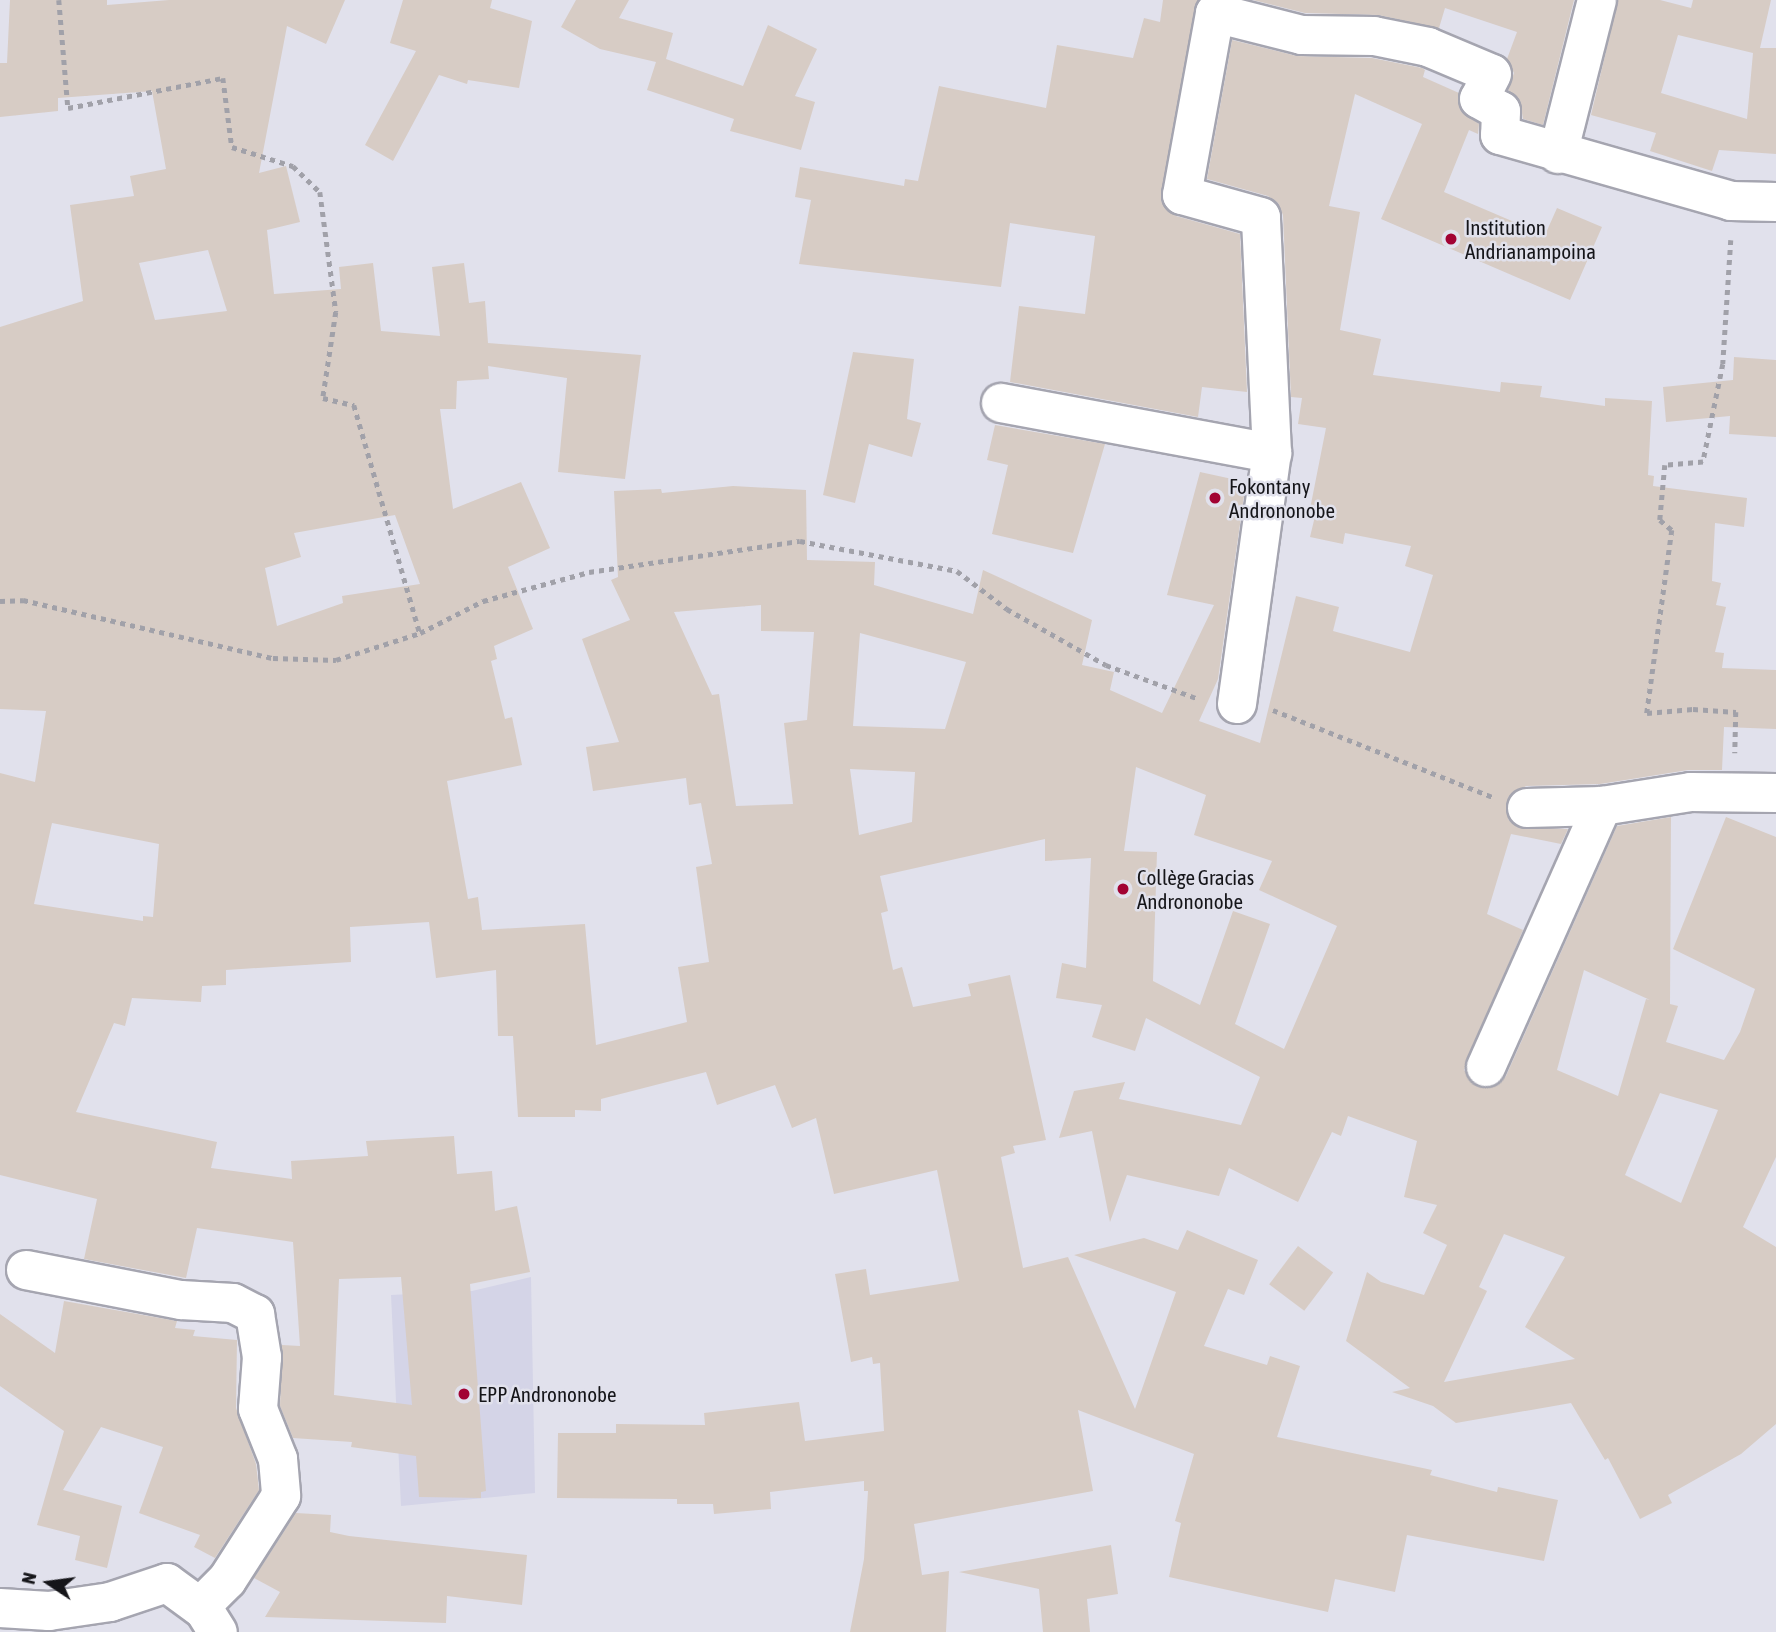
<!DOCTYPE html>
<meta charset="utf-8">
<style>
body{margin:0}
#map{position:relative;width:1776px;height:1632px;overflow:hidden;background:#e1e1ec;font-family:"Asap Condensed",sans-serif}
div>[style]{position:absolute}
.built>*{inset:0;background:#d4d4e7}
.building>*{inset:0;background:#d7ccc5;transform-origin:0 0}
.path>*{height:4.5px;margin-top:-2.25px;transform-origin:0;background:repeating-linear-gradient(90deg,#a1a1a9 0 5px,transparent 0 10px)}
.roads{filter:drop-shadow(2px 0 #a5a5b0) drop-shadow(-2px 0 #a5a5b0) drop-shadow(0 2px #a5a5b0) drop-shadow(0 -2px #a5a5b0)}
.street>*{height:38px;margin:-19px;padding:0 19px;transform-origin:19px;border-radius:19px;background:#fff}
.dots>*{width:19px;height:19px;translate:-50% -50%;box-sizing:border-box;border:4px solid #e1e1ec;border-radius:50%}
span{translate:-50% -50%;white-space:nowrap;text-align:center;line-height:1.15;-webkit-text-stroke:5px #e1e1ec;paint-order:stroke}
.poi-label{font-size:21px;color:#151519}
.left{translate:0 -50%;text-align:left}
.north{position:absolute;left:14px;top:1548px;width:70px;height:70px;-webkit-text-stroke:5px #e1e1ec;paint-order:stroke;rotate:283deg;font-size:19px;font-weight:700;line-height:28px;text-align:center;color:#151519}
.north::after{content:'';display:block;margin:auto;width:24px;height:32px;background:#151519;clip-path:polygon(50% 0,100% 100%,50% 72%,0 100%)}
</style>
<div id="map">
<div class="built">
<i style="clip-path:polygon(531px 1277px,535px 1493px,401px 1506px,391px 1295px,472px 1291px)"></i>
</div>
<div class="building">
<i style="clip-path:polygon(evenodd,10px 0,107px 0,107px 5px,169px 0,345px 0,326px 44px,287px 26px,259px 173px,286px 166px,300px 222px,267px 230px,274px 294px,341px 289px,339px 267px,373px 263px,381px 331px,440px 336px,432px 267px,464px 263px,469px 303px,485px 301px,488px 343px,641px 355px,625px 479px,558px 472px,567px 378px,488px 366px,489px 379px,457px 381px,456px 409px,440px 409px,453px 509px,521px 482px,550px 548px,508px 567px,533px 629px,494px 646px,497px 659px,491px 661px,505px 719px,512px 717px,522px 765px,447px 781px,468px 899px,478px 897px,482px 930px,585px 924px,596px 1045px,687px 1022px,678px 967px,709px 962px,696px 867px,712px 864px,701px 803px,689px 805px,686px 778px,593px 791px,586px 747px,619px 742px,582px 639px,630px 620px,611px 580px,618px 577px,614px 491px,661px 489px,662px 493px,733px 486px,806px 490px,807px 560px,875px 562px,874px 585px,973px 614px,983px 570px,1092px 620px,1082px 665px,1114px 672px,1110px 690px,1162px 713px,1214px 605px,1167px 595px,1200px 472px,1246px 482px,1218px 679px,1199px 721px,1260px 743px,1296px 596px,1339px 607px,1333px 631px,1410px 652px,1433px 575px,1405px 566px,1411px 546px,1345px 533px,1343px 544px,1310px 537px,1316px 512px,1310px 509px,1326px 428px,1298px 424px,1302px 398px,1291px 397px,1283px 215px,1278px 203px,1268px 196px,1207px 179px,1232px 40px,1297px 56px,1372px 58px,1422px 68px,1425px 70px,1423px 77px,1459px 93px,1460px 110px,1479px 124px,1478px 134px,1469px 130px,1444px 192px,1545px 235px,1557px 208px,1602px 227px,1570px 300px,1381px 219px,1422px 124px,1355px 94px,1329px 206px,1360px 212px,1340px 330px,1381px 339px,1373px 375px,1500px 392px,1501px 382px,1542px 386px,1540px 397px,1605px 406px,1605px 398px,1652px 401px,1648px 475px,1654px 476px,1653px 486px,1747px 498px,1744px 527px,1715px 523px,1712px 581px,1721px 583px,1716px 605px,1726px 607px,1715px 652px,1724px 653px,1722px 668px,1776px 670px,1776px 729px,1724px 727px,1722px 770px,1688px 770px,1600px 784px,1526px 786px,1508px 797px,1508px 819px,1517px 827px,1568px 829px,1561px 844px,1511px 834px,1487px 914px,1523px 930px,1464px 1070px,1478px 1087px,1498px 1085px,1506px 1076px,1617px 826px,1671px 817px,1670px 1004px,1678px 1006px,1666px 1042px,1724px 1060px,1740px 1032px,1755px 989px,1673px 949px,1726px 817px,1776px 837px,1776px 1157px,1743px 1227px,1776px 1247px,1776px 1424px,1741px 1454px,1668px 1495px,1672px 1503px,1640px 1519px,1608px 1458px,1605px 1460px,1571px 1403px,1456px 1423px,1433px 1406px,1392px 1392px,1410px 1388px,1346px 1341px,1367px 1272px,1381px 1282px,1424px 1295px,1447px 1245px,1423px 1233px,1437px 1205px,1404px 1197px,1417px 1141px,1348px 1116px,1341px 1136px,1332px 1132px,1298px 1202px,1229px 1168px,1219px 1196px,1127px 1175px,1110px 1222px,1092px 1131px,1059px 1138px,1074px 1091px,1125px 1082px,1119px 1099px,1241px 1125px,1260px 1077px,1146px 1018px,1135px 1051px,1092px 1037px,1102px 1005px,1056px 998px,1062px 963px,1086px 968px,1091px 858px,1045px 861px,1045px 839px,880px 876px,888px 911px,881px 913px,893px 970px,902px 967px,913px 1007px,971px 996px,968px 984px,1010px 975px,1046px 1140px,1013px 1146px,1015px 1153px,1001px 1157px,1023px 1268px,1068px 1257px,1135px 1409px,1176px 1292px,1074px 1255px,1144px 1238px,1178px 1250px,1187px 1230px,1258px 1260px,1244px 1295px,1228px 1289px,1204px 1346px,1267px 1365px,1270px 1356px,1300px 1366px,1277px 1437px,1432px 1470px,1430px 1475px,1497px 1492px,1498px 1487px,1558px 1500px,1544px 1561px,1407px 1535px,1395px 1592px,1335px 1579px,1328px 1612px,1169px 1577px,1181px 1523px,1175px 1521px,1194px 1454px,1078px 1410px,1093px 1491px,914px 1524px,922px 1575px,949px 1571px,946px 1632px,850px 1632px,864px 1559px,868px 1491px,864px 1491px,864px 1481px,770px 1492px,771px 1509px,714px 1514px,713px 1504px,677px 1504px,677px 1499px,557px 1498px,558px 1433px,616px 1433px,616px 1424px,705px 1425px,704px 1413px,799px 1402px,805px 1441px,884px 1431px,880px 1363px,873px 1364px,872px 1357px,851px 1362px,835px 1274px,866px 1269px,870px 1295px,959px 1281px,937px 1170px,834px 1194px,816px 1118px,792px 1128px,775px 1085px,717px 1105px,706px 1072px,601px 1099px,601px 1111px,575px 1110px,575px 1117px,518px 1117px,513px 1036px,498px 1036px,496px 970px,436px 978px,429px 922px,350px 927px,351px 962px,226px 970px,226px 985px,202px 986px,201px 1002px,132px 998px,125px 1026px,114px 1023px,76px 1112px,217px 1142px,211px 1168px,292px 1179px,291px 1161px,368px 1156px,366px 1141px,454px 1136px,457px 1174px,492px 1171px,495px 1211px,517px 1206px,530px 1272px,470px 1284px,486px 1491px,481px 1492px,481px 1498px,419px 1497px,416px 1456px,351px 1447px,352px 1442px,293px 1438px,280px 1406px,282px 1345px,300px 1346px,293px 1242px,197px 1228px,186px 1278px,84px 1259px,97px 1199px,0 1175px,0 773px,35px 782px,46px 711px,0 709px,0 327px,83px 301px,70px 205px,134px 196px,130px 176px,166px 169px,152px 91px,58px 98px,58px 111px,0 117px,0 63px,7px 63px,10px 0,208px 250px,227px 311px,155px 320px,139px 263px,208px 250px,10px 0,395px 515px,420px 584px,342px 596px,343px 603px,277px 626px,265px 568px,301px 557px,294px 533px,395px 515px,10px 0,761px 605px,761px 631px,814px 632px,807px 720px,784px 723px,793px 804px,736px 806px,719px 694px,712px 695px,674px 612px,761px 605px,10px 0,860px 633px,966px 662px,945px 729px,853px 726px,860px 633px,10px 0,1136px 767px,1206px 795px,1194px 835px,1272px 861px,1259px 890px,1337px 926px,1284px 1049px,1235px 1024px,1270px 924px,1233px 911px,1200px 1005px,1153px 981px,1157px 852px,1124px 851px,1136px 767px,10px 0,850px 769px,915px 772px,912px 822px,859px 835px,850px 769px,10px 0,52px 823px,159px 844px,153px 917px,143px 916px,143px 921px,34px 904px,52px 823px,10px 0,1584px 970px,1650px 1000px,1646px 999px,1618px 1096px,1557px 1070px,1584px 970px,10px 0,1660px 1093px,1718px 1110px,1681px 1203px,1625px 1175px,1660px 1093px,10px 0,1504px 1234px,1565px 1257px,1525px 1327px,1575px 1359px,1444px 1382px,1487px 1291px,1479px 1287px,1504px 1234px,10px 0,401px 1277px,412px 1405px,334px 1395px,339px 1279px,401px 1277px)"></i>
<i style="clip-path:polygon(403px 0,492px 0,490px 8px,532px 21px,519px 88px,468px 80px,467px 84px,439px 75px,393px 161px,365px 145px,416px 51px,390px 43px)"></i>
<i style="clip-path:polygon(576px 0,629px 0,619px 18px,673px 33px,666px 59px,743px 86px,768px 25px,817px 49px,795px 96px,815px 102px,801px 150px,730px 131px,734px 119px,647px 90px,656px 62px,600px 49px,561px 27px)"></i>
<i style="clip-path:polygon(1163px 0,1198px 0,1161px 201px,1176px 216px,1240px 234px,1247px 392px,1202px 387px,1198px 417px,1010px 382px,1019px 306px,1085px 314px,1095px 236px,1010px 223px,1001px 287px,799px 264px,811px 200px,795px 197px,800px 167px,904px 186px,905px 179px,918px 181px,939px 86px,1046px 108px,1057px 45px,1133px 58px,1144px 18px,1160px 22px)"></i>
<i style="clip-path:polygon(1253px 0,1574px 0,1543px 125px,1523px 119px,1520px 101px,1508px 90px,1514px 73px,1507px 59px,1517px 32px,1445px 8px,1439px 28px,1378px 15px,1305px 13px)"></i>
<i style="clip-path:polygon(evenodd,1618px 0,1660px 0,1691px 8px,1693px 0,1771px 0,1760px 48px,1776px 48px,1776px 154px,1719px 150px,1712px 171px,1650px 151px,1656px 133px,1591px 115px,1618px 0,1678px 35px,1753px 53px,1747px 119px,1661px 93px,1678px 35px)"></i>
<i style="clip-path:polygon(853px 352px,914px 359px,907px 419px,921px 423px,912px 457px,869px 444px,855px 503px,823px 495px)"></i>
<i style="clip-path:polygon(1734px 357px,1776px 360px,1776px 437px,1729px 434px,1730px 416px,1666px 422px,1663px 387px,1733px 380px)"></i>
<i style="clip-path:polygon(995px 425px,1105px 444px,1073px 553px,992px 534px,1008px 465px,987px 460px)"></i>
<i style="left:1298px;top:1246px;width:44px;height:48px;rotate:37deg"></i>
<i style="clip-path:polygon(64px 1301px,177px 1321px,175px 1328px,195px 1330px,193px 1336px,237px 1340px,236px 1408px,256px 1464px,259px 1490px,215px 1558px,194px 1547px,200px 1535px,139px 1513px,163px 1447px,101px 1427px,63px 1490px,122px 1506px,107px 1568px,75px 1560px,80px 1536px,37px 1525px,64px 1431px,0 1386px,0 1314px,55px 1353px)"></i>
<i style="clip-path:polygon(296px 1513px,331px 1515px,330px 1532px,349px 1536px,527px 1555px,522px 1605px,447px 1596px,446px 1623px,265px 1617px,280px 1592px,254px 1578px)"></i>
<i style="clip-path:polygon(1111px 1545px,1118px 1594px,1087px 1599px,1090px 1632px,1043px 1632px,1039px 1589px,959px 1572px)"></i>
</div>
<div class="path">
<i style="left:59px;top:0;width:108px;rotate:85.2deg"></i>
<i style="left:68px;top:108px;width:158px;rotate:-11deg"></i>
<i style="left:223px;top:78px;width:70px;rotate:82.6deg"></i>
<i style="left:232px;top:147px;width:64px;rotate:17.3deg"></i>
<i style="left:293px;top:166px;width:37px;rotate:44deg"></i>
<i style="left:320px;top:192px;width:121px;rotate:82.4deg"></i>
<i style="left:336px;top:312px;width:87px;rotate:98.6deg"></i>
<i style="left:323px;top:398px;width:32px;rotate:13deg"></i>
<i style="left:354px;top:405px;width:237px;rotate:73.9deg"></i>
<i style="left:1731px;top:240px;width:124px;rotate:93.7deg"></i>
<i style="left:1723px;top:364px;width:100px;rotate:101.5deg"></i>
<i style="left:1703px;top:462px;width:38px;rotate:175deg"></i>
<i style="left:1665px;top:465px;width:55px;rotate:95.2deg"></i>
<i style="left:1660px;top:520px;width:16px;rotate:40deg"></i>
<i style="left:1672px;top:530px;width:185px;rotate:97.8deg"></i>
<i style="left:1647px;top:713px;width:46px;rotate:-5deg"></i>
<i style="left:1693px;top:709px;width:43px;rotate:4deg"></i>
<i style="left:1736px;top:712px;width:41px;rotate:91.4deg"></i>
<i style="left:0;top:601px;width:23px;rotate:-2deg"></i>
<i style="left:23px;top:600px;width:257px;rotate:13.1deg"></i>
<i style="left:273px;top:658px;width:63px;rotate:1.8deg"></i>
<i style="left:336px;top:660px;width:88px;rotate:-17.8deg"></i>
<i style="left:420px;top:633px;width:71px;rotate:-26.9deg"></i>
<i style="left:483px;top:601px;width:110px;rotate:-15.3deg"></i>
<i style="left:589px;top:572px;width:213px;rotate:-8.4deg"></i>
<i style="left:800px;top:541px;width:160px;rotate:10.8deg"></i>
<i style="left:957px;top:571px;width:63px;rotate:37.2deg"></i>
<i style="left:1007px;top:609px;width:114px;rotate:29.5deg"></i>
<i style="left:1106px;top:665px;width:99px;rotate:20.1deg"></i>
<i style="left:1273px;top:710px;width:237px;rotate:21.6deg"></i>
</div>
<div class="roads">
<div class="street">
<i style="left:1558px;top:154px;width:159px;rotate:-75.8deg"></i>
<i style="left:1001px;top:403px;width:276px;rotate:10.5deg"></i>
<i style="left:1272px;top:453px;width:236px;rotate:-92.7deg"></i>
<i style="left:1261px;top:217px;width:82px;rotate:-164.4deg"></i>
<i style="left:1182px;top:195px;width:185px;rotate:-79.7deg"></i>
<i style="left:1215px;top:13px;width:90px;rotate:14.2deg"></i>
<i style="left:1302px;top:35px;width:72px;rotate:0.8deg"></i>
<i style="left:1374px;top:36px;width:55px;rotate:11.5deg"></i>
<i style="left:1428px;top:47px;width:69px;rotate:22.9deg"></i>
<i style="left:1492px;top:74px;width:28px;rotate:117deg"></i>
<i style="left:1479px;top:99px;width:25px;rotate:29deg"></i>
<i style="left:1501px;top:111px;width:24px;rotate:92deg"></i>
<i style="left:1500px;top:135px;width:240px;rotate:15.9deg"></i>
<i style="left:1731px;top:201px;width:45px;rotate:1.3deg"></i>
<i style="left:1237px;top:704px;width:253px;rotate:-82.1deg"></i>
<i style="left:1527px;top:808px;width:75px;rotate:-1.5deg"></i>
<i style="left:1602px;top:806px;width:90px;rotate:-8.9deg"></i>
<i style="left:1691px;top:792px;width:85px;rotate:0.7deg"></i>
<i style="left:1486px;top:1067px;width:286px;rotate:-66deg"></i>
<i style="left:26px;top:1270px;width:158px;rotate:11deg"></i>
<i style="left:181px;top:1300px;width:52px;rotate:3.3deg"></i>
<i style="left:233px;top:1303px;width:25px;rotate:27deg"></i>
<i style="left:255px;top:1314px;width:44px;rotate:80.8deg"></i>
<i style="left:262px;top:1357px;width:52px;rotate:94.4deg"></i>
<i style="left:258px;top:1409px;width:54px;rotate:68.2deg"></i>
<i style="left:278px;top:1459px;width:37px;rotate:85deg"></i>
<i style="left:281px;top:1496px;width:100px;rotate:122.7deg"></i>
<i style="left:227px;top:1580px;width:38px;rotate:135deg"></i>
<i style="left:0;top:1608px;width:49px;rotate:3.5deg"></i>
<i style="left:49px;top:1611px;width:62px;rotate:-8.4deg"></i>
<i style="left:110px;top:1602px;width:60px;rotate:-18.4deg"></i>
<i style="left:167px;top:1583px;width:46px;rotate:36.1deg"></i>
<i style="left:204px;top:1610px;width:26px;rotate:58deg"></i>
</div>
</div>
<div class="dots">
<i style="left:1451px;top:239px;background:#a20233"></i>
<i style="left:1215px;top:498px;background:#a20233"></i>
<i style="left:1123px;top:889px;background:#a20233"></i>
<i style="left:464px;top:1394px;background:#a20233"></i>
</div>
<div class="poi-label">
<span class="left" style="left:1465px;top:239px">Institution<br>Andrianampoina</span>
<span class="left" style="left:1229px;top:498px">Fokontany<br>Andrononobe</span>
<span class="left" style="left:1137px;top:889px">Collège Gracias<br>Andrononobe</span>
<span class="left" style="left:478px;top:1394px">EPP Andrononobe</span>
</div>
<div class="north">N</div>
</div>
